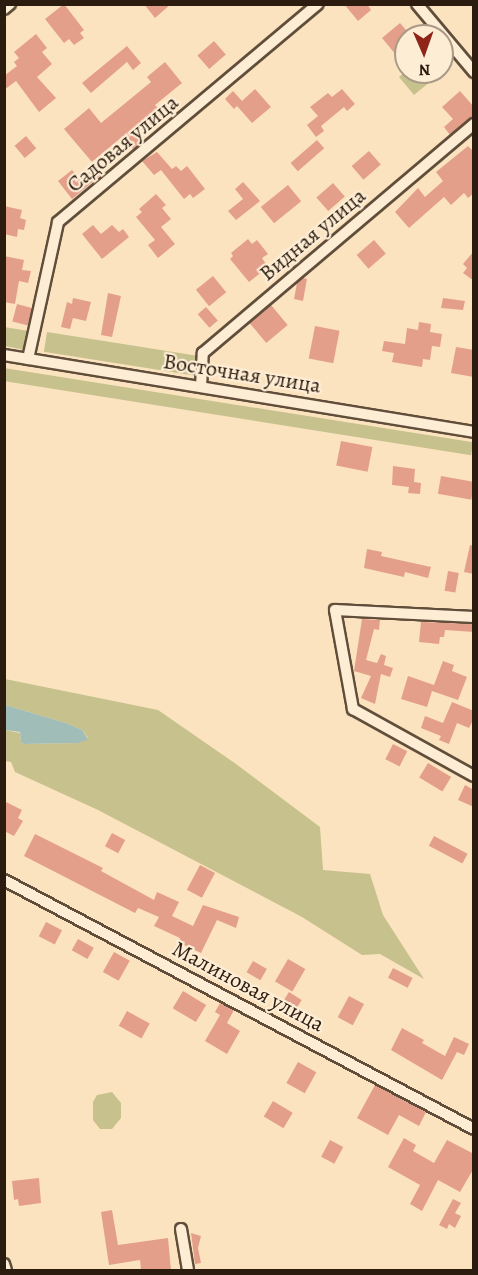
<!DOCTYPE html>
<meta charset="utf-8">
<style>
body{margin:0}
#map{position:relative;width:478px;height:1275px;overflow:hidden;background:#fce3bf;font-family:Alegreya,serif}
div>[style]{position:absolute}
.green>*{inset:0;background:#c6c18d;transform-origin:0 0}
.water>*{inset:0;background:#a0bdb7}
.building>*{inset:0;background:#e49f8a;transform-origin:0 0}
.roads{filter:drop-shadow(2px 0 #604e3b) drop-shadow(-2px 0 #604e3b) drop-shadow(0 2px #604e3b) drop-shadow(0 -2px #604e3b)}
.street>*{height:10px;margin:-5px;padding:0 5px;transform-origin:5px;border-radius:5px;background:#fdedd5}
span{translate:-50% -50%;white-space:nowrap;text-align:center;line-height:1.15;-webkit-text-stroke:4.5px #fdedd5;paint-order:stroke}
.street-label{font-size:22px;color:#2c1c0f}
.frame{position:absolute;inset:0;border:6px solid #2c1c0f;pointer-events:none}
.north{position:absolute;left:394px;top:24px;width:60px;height:60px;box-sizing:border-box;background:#fdedd5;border:2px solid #a99986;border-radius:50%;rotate:178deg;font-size:16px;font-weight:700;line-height:24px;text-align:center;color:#2c1c0f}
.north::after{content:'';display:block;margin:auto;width:21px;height:27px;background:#8f2418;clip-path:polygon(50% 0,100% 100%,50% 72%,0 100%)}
</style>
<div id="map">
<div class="green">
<i style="clip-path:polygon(406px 71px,406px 72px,442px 72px,414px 95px,399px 77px)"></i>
<i style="clip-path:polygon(4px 327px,29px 331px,25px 350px,5px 346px)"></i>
<i style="left:47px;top:332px;width:152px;height:20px;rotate:9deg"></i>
<i style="left:4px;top:368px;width:475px;height:13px;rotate:9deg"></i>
<i style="clip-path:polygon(5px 679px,158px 710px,236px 764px,320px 827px,323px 870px,370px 874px,383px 915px,424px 979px,380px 954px,362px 955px,302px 917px,98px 810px,15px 772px,11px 762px,5px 761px,5px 730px,20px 733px,21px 742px,24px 744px,79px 743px,88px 738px,82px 730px,66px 723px,5px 705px)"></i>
<i style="clip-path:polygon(112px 1092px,121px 1103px,121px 1118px,112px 1129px,100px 1129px,93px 1120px,93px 1102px,97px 1095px)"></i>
</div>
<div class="water">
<i style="clip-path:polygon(5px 705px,66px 723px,82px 730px,88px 739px,79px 743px,24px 744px,21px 742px,20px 732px,5px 730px)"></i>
</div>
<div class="building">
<i style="clip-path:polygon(64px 4px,84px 30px,80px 33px,84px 38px,74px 45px,69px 39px,64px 43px,45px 19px)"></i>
<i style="clip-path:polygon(144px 4px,171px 4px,155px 18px)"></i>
<i style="clip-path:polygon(344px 4px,367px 4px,371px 10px,358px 21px)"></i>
<i style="clip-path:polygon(400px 23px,406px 30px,406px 57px,401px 61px,382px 38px)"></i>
<i style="clip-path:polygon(36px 34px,47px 48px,42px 52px,52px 64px,37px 77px,56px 98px,39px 112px,16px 81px,4px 90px,4px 76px,17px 66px,14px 62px,19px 58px,14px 52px)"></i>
<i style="left:214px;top:41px;width:18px;height:22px;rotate:49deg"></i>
<i style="clip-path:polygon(127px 46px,141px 63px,133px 70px,127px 62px,91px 93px,82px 83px)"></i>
<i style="clip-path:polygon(165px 62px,182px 83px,155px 105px,165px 116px,151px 127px,146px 120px,132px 131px,141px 142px,133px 149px,123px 136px,92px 162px,64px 129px,89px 108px,101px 123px,151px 82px,147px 77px)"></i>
<i style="clip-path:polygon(255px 89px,271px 107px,252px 123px,237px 106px,234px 109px,225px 99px,233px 91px,242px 101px)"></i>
<i style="clip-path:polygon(342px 89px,355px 104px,347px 111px,344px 107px,321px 126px,324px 131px,316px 137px,307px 125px,318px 116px,310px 107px,328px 93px,332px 97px)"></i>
<i style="clip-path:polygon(460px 91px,474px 107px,474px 117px,450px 135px,444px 127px,453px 119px,442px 107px)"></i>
<i style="left:26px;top:136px;width:16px;height:15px;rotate:50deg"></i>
<i style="left:317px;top:140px;width:11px;height:35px;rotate:49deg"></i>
<i style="clip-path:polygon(468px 146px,474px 152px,474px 193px,468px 198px,464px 193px,451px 205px,444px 197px,409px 228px,395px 212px,418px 188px,425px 197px,443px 181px,436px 172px)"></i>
<i style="left:369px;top:151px;width:18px;height:23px;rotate:49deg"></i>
<i style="clip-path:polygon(157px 152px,172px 169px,176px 166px,181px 171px,187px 166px,205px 189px,193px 198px,190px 194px,184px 199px,161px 170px,154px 175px,142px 161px)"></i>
<i style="clip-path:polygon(92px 165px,101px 175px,72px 199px,58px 181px,72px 170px,78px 177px)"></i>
<i style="clip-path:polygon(243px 182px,260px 201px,236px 220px,228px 211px,243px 199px,235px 189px)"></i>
<i style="left:333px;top:183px;width:18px;height:22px;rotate:49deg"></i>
<i style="left:288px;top:185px;width:21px;height:35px;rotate:51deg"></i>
<i style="clip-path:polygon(156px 194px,166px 205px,162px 208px,171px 219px,161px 227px,175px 244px,158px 258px,148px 245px,155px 240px,136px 217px,142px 212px,139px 209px)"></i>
<i style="clip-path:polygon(4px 206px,22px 210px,20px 218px,26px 220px,24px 230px,18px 229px,17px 237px,4px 234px)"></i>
<i style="clip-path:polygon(93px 225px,101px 234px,112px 225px,119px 232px,123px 229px,129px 237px,102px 259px,82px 234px)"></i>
<i style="clip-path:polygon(248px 239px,252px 244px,257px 240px,268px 254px,262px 258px,268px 267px,249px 282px,230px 259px,233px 256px,231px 253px)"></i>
<i style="left:374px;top:240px;width:18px;height:23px;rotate:49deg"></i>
<i style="clip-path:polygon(474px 251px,474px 281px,463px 273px,467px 268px,463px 264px)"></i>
<i style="clip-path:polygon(4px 256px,24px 260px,22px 270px,31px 271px,28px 283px,19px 281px,15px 304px,4px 302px)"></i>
<i style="left:213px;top:276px;width:21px;height:22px;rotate:51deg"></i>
<i style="clip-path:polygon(303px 278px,307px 279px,303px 301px,294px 299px,297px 283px)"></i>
<i style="clip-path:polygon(108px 293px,121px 296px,112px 337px,101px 335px)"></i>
<i style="clip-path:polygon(73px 298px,91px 302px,86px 321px,73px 318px,70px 329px,61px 327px,67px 302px,72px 304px)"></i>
<i style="clip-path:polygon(443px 298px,465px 301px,463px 310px,441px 308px)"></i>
<i style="left:17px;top:304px;width:16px;height:18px;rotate:15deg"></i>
<i style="left:271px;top:305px;width:26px;height:28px;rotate:50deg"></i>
<i style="left:206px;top:307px;width:18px;height:11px;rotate:49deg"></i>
<i style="clip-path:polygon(419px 322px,431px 324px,430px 332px,442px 334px,440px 347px,432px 346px,430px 360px,423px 359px,422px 367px,392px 362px,394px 353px,382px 351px,384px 341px,405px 344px,407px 328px,418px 330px)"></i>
<i style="left:315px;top:326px;width:25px;height:33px;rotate:11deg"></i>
<i style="clip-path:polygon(456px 347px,474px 350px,474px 377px,451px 373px)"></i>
<i style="left:341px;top:441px;width:32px;height:25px;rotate:11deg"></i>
<i style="clip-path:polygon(393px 466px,415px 469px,414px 482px,421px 483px,420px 494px,408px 493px,409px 487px,392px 485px)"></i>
<i style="left:441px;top:476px;width:34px;height:18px;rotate:10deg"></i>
<i style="clip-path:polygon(470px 545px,474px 546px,474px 574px,464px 572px)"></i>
<i style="clip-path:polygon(367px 549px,382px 552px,381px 556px,431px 567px,428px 578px,405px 572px,404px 577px,364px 568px)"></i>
<i style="left:448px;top:571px;width:11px;height:20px;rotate:10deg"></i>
<i style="clip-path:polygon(362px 619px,380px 620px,379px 630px,374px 629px,366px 660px,377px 663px,381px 654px,386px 656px,384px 665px,393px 668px,390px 677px,381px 674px,375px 704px,361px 698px,371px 676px,354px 671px)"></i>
<i style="clip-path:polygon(421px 622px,474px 624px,474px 632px,445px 630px,444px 637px,440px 637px,439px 644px,419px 642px)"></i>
<i style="clip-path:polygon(443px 661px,454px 665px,452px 671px,467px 677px,458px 700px,432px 691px,427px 707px,401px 699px,408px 676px,434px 685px)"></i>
<i style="clip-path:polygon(452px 702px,474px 711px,474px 718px,469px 728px,457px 723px,449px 744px,439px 740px,441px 736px,421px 728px,425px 716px,443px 723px)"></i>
<i style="left:393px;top:744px;width:16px;height:17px;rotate:27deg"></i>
<i style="left:428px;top:763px;width:27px;height:17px;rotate:31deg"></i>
<i style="clip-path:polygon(465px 785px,474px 790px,474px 807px,458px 800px)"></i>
<i style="clip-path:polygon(4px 801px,22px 810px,18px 818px,23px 821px,14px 836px,4px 831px)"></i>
<i style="left:112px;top:833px;width:15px;height:15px;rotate:28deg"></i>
<i style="clip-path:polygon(35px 834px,103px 868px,101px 871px,154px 900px,157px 892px,179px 902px,172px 916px,193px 926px,203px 905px,239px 917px,236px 928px,217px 920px,201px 953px,178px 942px,180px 938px,154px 926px,159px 917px,138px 908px,135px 913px,24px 856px)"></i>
<i style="left:434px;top:836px;width:38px;height:11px;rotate:28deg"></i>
<i style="left:200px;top:865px;width:17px;height:28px;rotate:28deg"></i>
<i style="left:46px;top:922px;width:18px;height:16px;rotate:27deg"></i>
<i style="left:78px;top:939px;width:18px;height:13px;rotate:29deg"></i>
<i style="left:114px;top:952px;width:18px;height:23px;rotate:29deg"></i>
<i style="left:288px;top:959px;width:20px;height:26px;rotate:30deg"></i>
<i style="left:253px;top:961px;width:16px;height:13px;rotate:30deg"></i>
<i style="left:393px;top:968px;width:22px;height:11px;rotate:27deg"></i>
<i style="left:183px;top:991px;width:27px;height:20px;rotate:31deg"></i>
<i style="left:289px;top:992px;width:15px;height:14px;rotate:32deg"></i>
<i style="left:349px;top:996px;width:17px;height:24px;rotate:28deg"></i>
<i style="clip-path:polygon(220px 1003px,234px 1010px,227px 1023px,240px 1031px,227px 1054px,205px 1041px,220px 1015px,215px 1012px)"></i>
<i style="left:127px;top:1011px;width:26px;height:17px;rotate:29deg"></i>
<i style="clip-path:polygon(402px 1028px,424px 1040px,422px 1043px,445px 1056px,454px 1037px,469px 1044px,464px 1055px,457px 1052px,442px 1080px,391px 1050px)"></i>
<i style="left:298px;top:1062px;width:21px;height:24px;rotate:29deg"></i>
<i style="clip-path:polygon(375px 1085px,426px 1112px,419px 1126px,399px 1115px,388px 1135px,357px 1118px)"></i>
<i style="left:273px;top:1101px;width:23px;height:18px;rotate:31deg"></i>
<i style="clip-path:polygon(404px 1138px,416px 1145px,413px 1151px,434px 1163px,447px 1140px,474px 1154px,474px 1168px,460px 1192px,438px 1180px,422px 1211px,410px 1204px,420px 1185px,388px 1167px)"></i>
<i style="left:330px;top:1140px;width:15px;height:19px;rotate:28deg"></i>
<i style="clip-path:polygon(39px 1178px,41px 1203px,19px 1206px,18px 1199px,14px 1200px,12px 1181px)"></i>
<i style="clip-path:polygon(453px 1199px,461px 1203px,455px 1213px,461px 1216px,455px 1228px,449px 1224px,447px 1229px,439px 1225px)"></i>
<i style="clip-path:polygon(112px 1210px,118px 1245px,168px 1238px,171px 1270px,141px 1270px,140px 1260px,109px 1265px,101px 1212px)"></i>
<i style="clip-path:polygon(191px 1233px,201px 1236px,198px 1248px,201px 1263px,195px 1264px)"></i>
</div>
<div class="roads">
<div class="street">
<i style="left:417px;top:4px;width:89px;rotate:50deg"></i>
<i style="left:4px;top:9px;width:8px;rotate:-40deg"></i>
<i style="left:4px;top:355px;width:476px;rotate:9.3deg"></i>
<i style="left:28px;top:359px;width:140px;rotate:-77.6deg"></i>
<i style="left:58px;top:222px;width:339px;rotate:-40deg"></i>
<i style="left:201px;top:387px;width:34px;rotate:-87deg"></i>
<i style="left:203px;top:353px;width:355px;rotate:-40.2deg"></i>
<i style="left:474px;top:617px;width:139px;rotate:-177.1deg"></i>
<i style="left:335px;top:610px;width:101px;rotate:79.7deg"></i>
<i style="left:353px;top:709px;width:138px;rotate:29deg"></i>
<i style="left:4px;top:880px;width:532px;rotate:27.91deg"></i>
<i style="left:181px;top:1229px;width:42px;rotate:80.3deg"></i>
<i style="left:4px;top:1264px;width:6px;rotate:72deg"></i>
</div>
</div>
<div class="street-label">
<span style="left:123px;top:144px;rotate:-40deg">Садовая улица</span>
<span style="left:313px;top:235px;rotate:-40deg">Видная улица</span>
<span style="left:242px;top:374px;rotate:9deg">Восточная улица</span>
<span style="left:248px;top:987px;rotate:28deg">Малиновая улица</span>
</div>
<div class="frame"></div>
<div class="north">N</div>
</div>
